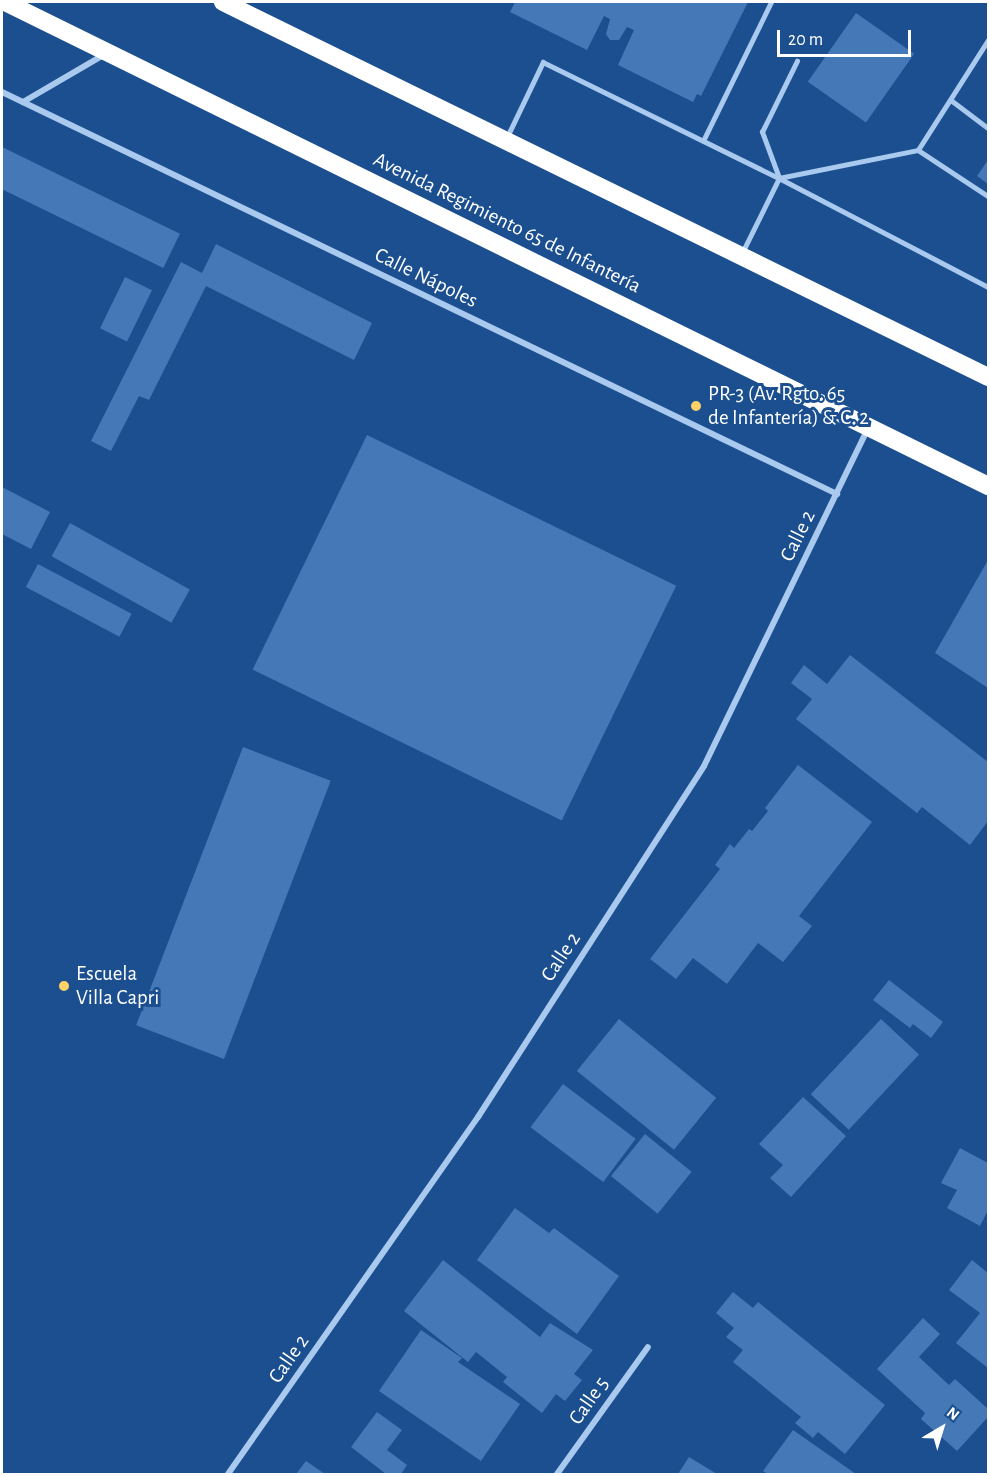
<!DOCTYPE html>
<meta charset="utf-8">
<style>
body{margin:0}
#map{position:relative;width:990px;height:1476px;overflow:hidden;background:#1b4f8f;font-family:"Alegreya Sans",sans-serif}
div>[style]{position:absolute}
.building>*{inset:0;background:#4478b7;transform-origin:0 0}
.lane>*{height:4.5px;margin:-2.25px;padding:0 2.25px;transform-origin:2.25px;border-radius:2.25px;background:#a9c9ee}
.street>*{height:6px;margin:-3px;padding:0 3px;transform-origin:3px;border-radius:3px;background:#a9c9ee}
.highway>*{height:18px;margin:-9px;padding:0 9px;transform-origin:9px;border-radius:9px;background:#fff}
.dots>*{width:16px;height:16px;translate:-50% -50%;box-sizing:border-box;border:3px solid #1b4f8f;border-radius:50%}
span{translate:-50% -50%;white-space:nowrap;text-align:center;line-height:1.15;-webkit-text-stroke:6px #1b4f8f;paint-order:stroke}
.street-label{font-size:21px;color:#fff}
.poi-label{font-size:21px;color:#fff}
.left{translate:0 -50%;text-align:left}
.frame{position:absolute;inset:0;border:3px solid #fff;pointer-events:none}
.north{position:absolute;left:912px;top:1398px;width:60px;height:60px;-webkit-text-stroke:4px #1b4f8f;paint-order:stroke;rotate:38deg;font-size:16px;font-weight:700;line-height:24px;text-align:center;color:#fff}
.north::after{content:'';display:block;margin:auto;width:21px;height:27px;background:#fff;clip-path:polygon(50% 0,100% 100%,50% 72%,0 100%)}
.scale{position:absolute;left:777px;top:30px;width:134px;height:27px;box-sizing:border-box;border:3px solid #fff;border-top:0;padding-left:8px;font-size:18px;line-height:21px;white-space:nowrap;color:#fff;-webkit-text-stroke:4px #1b4f8f;paint-order:stroke}
</style>
<div id="map">
<div class="building">
<i style="clip-path:polygon(515px 2px,748px 2px,701px 96px,697px 94px,693px 102px,618px 65px,634px 30px,627px 27px,619px 40px,610px 40px,606px 34px,610px 19px,604px 16px,587px 50px,510px 12px)"></i>
<i style="left:856px;top:13px;width:71px;height:84px;rotate:35deg"></i>
<i style="left:2px;top:147px;width:198px;height:38px;rotate:26deg"></i>
<i style="clip-path:polygon(988px 160px,988px 184px,977px 176px)"></i>
<i style="clip-path:polygon(216px 244px,372px 323px,354px 360px,206px 286px,149px 400px,139px 396px,111px 451px,91px 441px,181px 262px,202px 273px)"></i>
<i style="left:125px;top:277px;width:30px;height:57px;rotate:26deg"></i>
<i style="left:367px;top:435px;width:344px;height:261px;rotate:26deg"></i>
<i style="clip-path:polygon(2px 487px,50px 512px,31px 549px,2px 534px)"></i>
<i style="left:70px;top:523px;width:137px;height:38px;rotate:29deg"></i>
<i style="clip-path:polygon(988px 560px,988px 688px,935px 653px)"></i>
<i style="left:38px;top:564px;width:106px;height:26px;rotate:28deg"></i>
<i style="clip-path:polygon(850px 655px,988px 762px,988px 821px,970px 845px,922px 807px,917px 813px,796px 719px,812px 699px,791px 683px,804px 665px,827px 684px)"></i>
<i style="left:243px;top:747px;width:94px;height:298px;rotate:21deg"></i>
<i style="clip-path:polygon(798px 765px,872px 822px,799px 916px,812px 926px,783px 962px,758px 943px,727px 984px,693px 958px,676px 979px,650px 959px,720px 869px,715px 865px,730px 844px,734px 848px,749px 829px,752px 831px,768px 811px,765px 808px)"></i>
<i style="clip-path:polygon(889px 980px,943px 1022px,931px 1038px,913px 1024px,910px 1028px,873px 1000px)"></i>
<i style="left:619px;top:1019px;width:125px;height:67px;rotate:39deg"></i>
<i style="left:881px;top:1019px;width:52px;height:103px;rotate:43deg"></i>
<i style="left:563px;top:1084px;width:91px;height:54px;rotate:37deg"></i>
<i style="clip-path:polygon(803px 1097px,846px 1136px,791px 1197px,770px 1178px,783px 1165px,759px 1144px)"></i>
<i style="left:645px;top:1134px;width:60px;height:54px;rotate:39deg"></i>
<i style="clip-path:polygon(960px 1148px,988px 1163px,988px 1210px,980px 1226px,947px 1208px,957px 1190px,941px 1183px)"></i>
<i style="clip-path:polygon(515px 1208px,549px 1233px,554px 1228px,619px 1276px,577px 1334px,477px 1260px)"></i>
<i style="clip-path:polygon(443px 1260px,540px 1337px,550px 1323px,593px 1350px,574px 1374px,582px 1380px,565px 1401px,556px 1394px,542px 1413px,503px 1382px,507px 1377px,476px 1352px,468px 1362px,404px 1311px)"></i>
<i style="clip-path:polygon(972px 1260px,988px 1273px,988px 1368px,956px 1343px,980px 1313px,949px 1290px)"></i>
<i style="clip-path:polygon(733px 1292px,753px 1308px,758px 1302px,885px 1405px,845px 1454px,818px 1432px,813px 1438px,795px 1423px,801px 1417px,733px 1362px,743px 1350px,726px 1337px,734px 1328px,716px 1313px)"></i>
<i style="clip-path:polygon(923px 1318px,940px 1334px,919px 1357px,949px 1385px,955px 1379px,988px 1409px,988px 1417px,957px 1451px,921px 1419px,925px 1413px,877px 1369px)"></i>
<i style="clip-path:polygon(421px 1330px,462px 1358px,458px 1362px,520px 1404px,481px 1461px,379px 1391px)"></i>
<i style="clip-path:polygon(377px 1412px,402px 1430px,387px 1450px,407px 1465px,401px 1474px,386px 1474px,351px 1447px)"></i>
<i style="clip-path:polygon(793px 1430px,856px 1474px,768px 1474px,763px 1471px)"></i>
<i style="clip-path:polygon(689px 1457px,717px 1474px,678px 1474px)"></i>
<i style="clip-path:polygon(306px 1461px,325px 1474px,296px 1474px)"></i>
</div>
<div class="lane">
<i style="left:951px;top:100px;width:46px;rotate:37.1deg"></i>
<i style="left:507px;top:137px;width:83px;rotate:-64.4deg"></i>
<i style="left:543px;top:62px;width:263px;rotate:26.2deg"></i>
<i style="left:779px;top:178px;width:142px;rotate:-11.4deg"></i>
<i style="left:918px;top:150px;width:130px;rotate:-57.5deg"></i>
<i style="left:703px;top:141px;width:155px;rotate:-63.9deg"></i>
<i style="left:918px;top:150px;width:84px;rotate:33.3deg"></i>
<i style="left:779px;top:178px;width:49px;rotate:-110.3deg"></i>
<i style="left:762px;top:132px;width:79px;rotate:-63.8deg"></i>
<i style="left:742px;top:253px;width:84px;rotate:-63.7deg"></i>
<i style="left:779px;top:178px;width:236px;rotate:27.5deg"></i>
</div>
<div class="street">
<i style="left:2px;top:92px;width:927px;rotate:25.71deg"></i>
<i style="left:23px;top:102px;width:95px;rotate:-30.3deg"></i>
<i style="left:228px;top:1474px;width:436px;rotate:-55deg"></i>
<i style="left:478px;top:1117px;width:417px;rotate:-57.2deg"></i>
<i style="left:704px;top:766px;width:373px;rotate:-64.1deg"></i>
<i style="left:557px;top:1474px;width:156px;rotate:-54.4deg"></i>
</div>
<div class="highway">
<i style="left:5px;top:2px;width:1096px;rotate:26.21deg"></i>
<i style="left:223px;top:2px;width:852px;rotate:26.11deg"></i>
</div>
<div class="dots">
<i style="left:696px;top:406px;background:#ffd166"></i>
<i style="left:64px;top:986px;background:#ffd166"></i>
</div>
<div class="street-label">
<span style="left:507px;top:223px;rotate:26deg">Avenida Regimiento 65 de Infantería</span>
<span style="left:426px;top:278px;rotate:26deg">Calle Nápoles</span>
<span style="left:798px;top:536px;rotate:-64deg">Calle 2</span>
<span style="left:561px;top:957px;rotate:-57deg">Calle 2</span>
<span style="left:289px;top:1359px;rotate:-55deg">Calle 2</span>
<span style="left:589px;top:1401px;rotate:-55deg">Calle 5</span>
</div>
<div class="poi-label">
<span class="left" style="left:708px;top:406px">PR-3 (Av. Rgto. 65<br>de Infantería) &amp; C. 2</span>
<span class="left" style="left:76px;top:986px">Escuela<br>Villa Capri</span>
</div>
<div class="frame"></div>
<div class="north">N</div>
<div class="scale">20 m</div>
</div>
